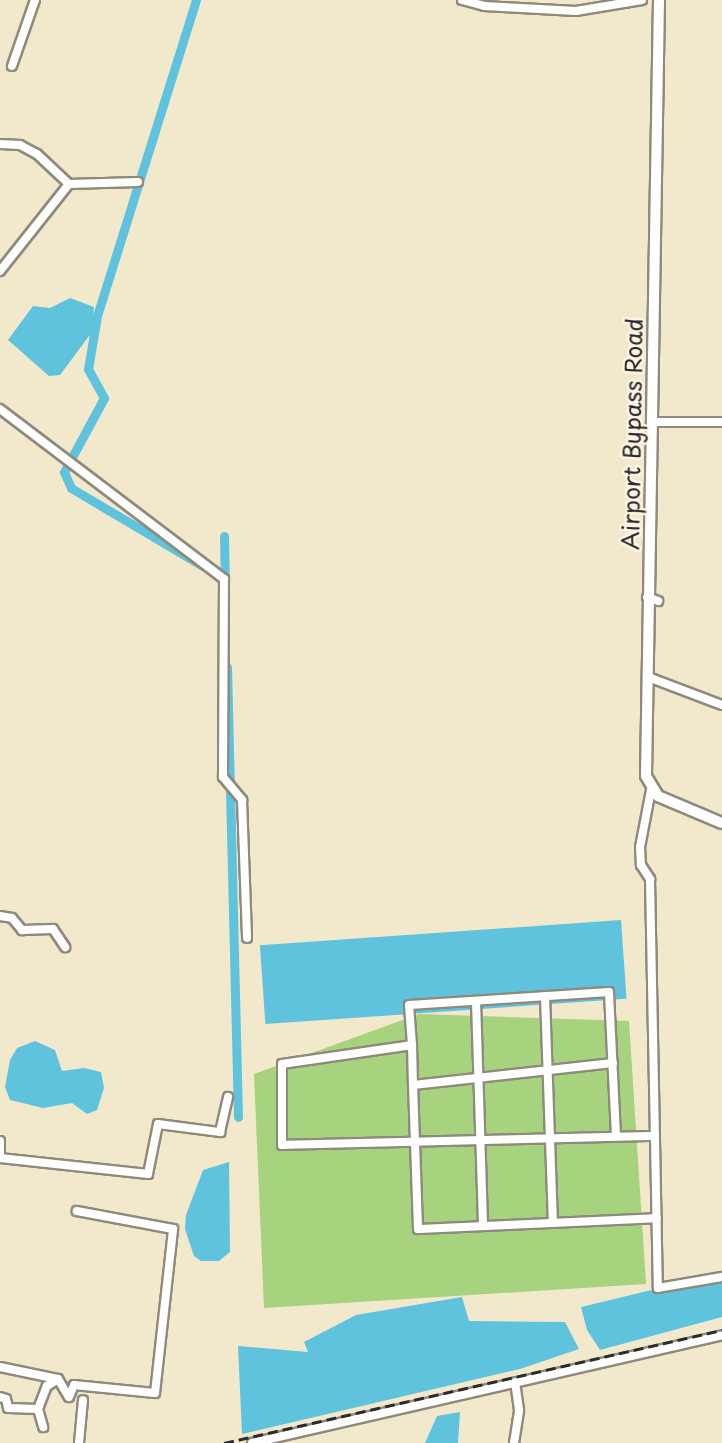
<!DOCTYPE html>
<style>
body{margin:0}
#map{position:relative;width:722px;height:1443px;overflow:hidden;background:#f2e9cd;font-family:"Playpen Sans",sans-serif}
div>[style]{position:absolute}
.green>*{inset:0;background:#a7d37f}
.water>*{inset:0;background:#5fc3dd;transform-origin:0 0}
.canal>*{height:9px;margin:-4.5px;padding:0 4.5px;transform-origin:4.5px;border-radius:4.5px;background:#5fc3dd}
.roads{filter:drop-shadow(2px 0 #8e8a7c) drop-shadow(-2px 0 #8e8a7c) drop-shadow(0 2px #8e8a7c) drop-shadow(0 -2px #8e8a7c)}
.minor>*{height:8px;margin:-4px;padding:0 4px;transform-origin:4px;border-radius:4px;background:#fff}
.tertiary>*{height:10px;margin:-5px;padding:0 5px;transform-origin:5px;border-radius:5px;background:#fff}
.rail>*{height:2.5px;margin-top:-1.25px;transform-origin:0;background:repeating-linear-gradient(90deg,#2b2b2b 0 10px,transparent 0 15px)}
span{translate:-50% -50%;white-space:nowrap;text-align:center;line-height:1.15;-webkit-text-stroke:5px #fcf5e5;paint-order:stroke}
.street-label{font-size:23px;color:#2b2b2b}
</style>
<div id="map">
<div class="green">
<i style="clip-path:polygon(419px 1014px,629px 1021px,646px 1284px,264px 1308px,254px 1074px)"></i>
</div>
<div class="water">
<i style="clip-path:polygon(70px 298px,94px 307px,92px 332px,60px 375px,49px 376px,8px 340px,33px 306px,50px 308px)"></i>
<i style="left:621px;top:920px;width:79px;height:362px;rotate:86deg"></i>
<i style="clip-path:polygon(35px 1041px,55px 1050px,62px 1071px,84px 1068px,101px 1072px,104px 1088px,97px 1110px,87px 1114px,72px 1103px,43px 1108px,10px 1100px,5px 1087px,10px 1060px,17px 1048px)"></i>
<i style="clip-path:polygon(229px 1162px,230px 1252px,219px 1261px,201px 1261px,194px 1256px,185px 1229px,186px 1215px,203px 1170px)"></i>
<i style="clip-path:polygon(722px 1273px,722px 1317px,600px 1350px,587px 1330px,581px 1307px)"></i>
<i style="clip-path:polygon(462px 1297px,469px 1321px,565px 1322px,579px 1349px,520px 1369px,242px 1434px,238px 1346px,308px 1352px,304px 1342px,356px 1315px)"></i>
<i style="clip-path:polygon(460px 1412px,458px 1443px,425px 1443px,437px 1416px)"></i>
</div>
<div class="canal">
<i style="left:196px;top:0;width:331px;rotate:107.4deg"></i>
<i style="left:97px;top:316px;width:54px;rotate:99.6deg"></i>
<i style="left:88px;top:369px;width:33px;rotate:61deg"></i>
<i style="left:104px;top:398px;width:84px;rotate:118.4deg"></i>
<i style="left:64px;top:472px;width:17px;rotate:66deg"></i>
<i style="left:71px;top:488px;width:153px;rotate:30.6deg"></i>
<i style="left:224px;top:536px;width:50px;rotate:88.9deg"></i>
<i style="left:227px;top:667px;width:450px;rotate:88.6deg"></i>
</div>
<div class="roads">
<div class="minor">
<i style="left:462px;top:0;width:23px;rotate:15deg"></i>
<i style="left:484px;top:6px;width:92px;rotate:3.1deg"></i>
<i style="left:576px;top:11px;width:67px;rotate:-9.5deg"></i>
<i style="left:12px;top:66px;width:70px;rotate:-70.8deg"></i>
<i style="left:0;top:144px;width:20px;rotate:3deg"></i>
<i style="left:20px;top:145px;width:19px;rotate:28deg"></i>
<i style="left:37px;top:154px;width:44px;rotate:43.2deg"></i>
<i style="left:69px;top:184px;width:69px;rotate:-1.7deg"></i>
<i style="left:0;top:271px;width:111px;rotate:-51.6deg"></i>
<i style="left:0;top:409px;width:281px;rotate:37.2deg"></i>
<i style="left:224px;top:579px;width:198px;rotate:90.3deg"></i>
<i style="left:223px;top:777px;width:30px;rotate:50deg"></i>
<i style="left:242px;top:800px;width:138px;rotate:87.9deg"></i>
<i style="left:653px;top:422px;width:69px"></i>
<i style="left:647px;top:597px;width:12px;rotate:20deg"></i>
<i style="left:648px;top:677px;width:79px;rotate:20.7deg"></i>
<i style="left:651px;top:790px;width:58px;rotate:100.9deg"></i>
<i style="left:640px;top:847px;width:18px;rotate:87deg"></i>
<i style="left:641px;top:865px;width:17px;rotate:57deg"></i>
<i style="left:650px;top:879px;width:409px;rotate:88.9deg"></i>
<i style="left:658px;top:1288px;width:65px;rotate:-9.8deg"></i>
<i style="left:0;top:916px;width:12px;rotate:9deg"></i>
<i style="left:12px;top:918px;width:16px;rotate:50deg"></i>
<i style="left:22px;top:930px;width:31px;rotate:-2deg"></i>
<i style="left:53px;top:929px;width:22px;rotate:56deg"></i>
<i style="left:545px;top:996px;width:227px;rotate:88deg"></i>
<i style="left:476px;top:1001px;width:225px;rotate:88.2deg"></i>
<i style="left:412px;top:1045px;width:40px;rotate:88.6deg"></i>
<i style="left:613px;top:1063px;width:201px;rotate:173.7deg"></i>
<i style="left:413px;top:1085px;width:144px;rotate:88deg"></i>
<i style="left:418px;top:1229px;width:239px;rotate:-2.6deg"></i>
<i style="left:616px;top:1136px;width:144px;rotate:-92.8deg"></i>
<i style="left:609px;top:992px;width:200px;rotate:176.3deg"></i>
<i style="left:409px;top:1005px;width:40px;rotate:85.7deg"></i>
<i style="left:412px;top:1045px;width:131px;rotate:171.7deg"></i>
<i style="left:282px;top:1064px;width:81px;rotate:90deg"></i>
<i style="left:282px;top:1145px;width:373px;rotate:-1.4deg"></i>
<i style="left:0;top:1141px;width:14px;rotate:90deg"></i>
<i style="left:0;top:1158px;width:149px;rotate:6.2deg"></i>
<i style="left:148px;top:1174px;width:51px;rotate:-78.7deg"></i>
<i style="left:158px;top:1124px;width:63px;rotate:7.4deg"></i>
<i style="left:220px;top:1132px;width:36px;rotate:-77deg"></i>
<i style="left:0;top:1367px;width:59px;rotate:11.7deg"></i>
<i style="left:58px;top:1379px;width:21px;rotate:59deg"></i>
<i style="left:69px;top:1397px;width:13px;rotate:-67deg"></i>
<i style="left:74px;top:1385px;width:81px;rotate:5.6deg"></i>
<i style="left:155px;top:1393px;width:165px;rotate:-83.7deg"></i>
<i style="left:173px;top:1229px;width:98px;rotate:-169.4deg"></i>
<i style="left:0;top:1397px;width:6px;rotate:18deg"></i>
<i style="left:6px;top:1399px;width:9px;rotate:77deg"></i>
<i style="left:8px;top:1408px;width:30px;rotate:2deg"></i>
<i style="left:38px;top:1409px;width:19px;rotate:74deg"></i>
<i style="left:38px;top:1409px;width:25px;rotate:-69deg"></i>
<i style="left:47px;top:1386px;width:13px;rotate:-32deg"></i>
<i style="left:79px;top:1443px;width:43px;rotate:-84.7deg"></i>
<i style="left:252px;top:1443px;width:482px;rotate:-12.9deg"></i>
<i style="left:514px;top:1443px;width:33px;rotate:-81deg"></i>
<i style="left:519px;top:1410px;width:28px;rotate:-98deg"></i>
</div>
<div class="tertiary">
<i style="left:659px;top:0;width:776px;rotate:90.96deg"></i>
<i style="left:646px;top:776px;width:23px;rotate:59deg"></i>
<i style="left:658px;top:796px;width:69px;rotate:22.9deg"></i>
</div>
</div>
<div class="rail">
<i style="left:224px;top:1443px;width:511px;rotate:-12.78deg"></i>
</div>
<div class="street-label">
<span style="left:632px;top:434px;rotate:-89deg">Airport Bypass Road</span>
</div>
</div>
